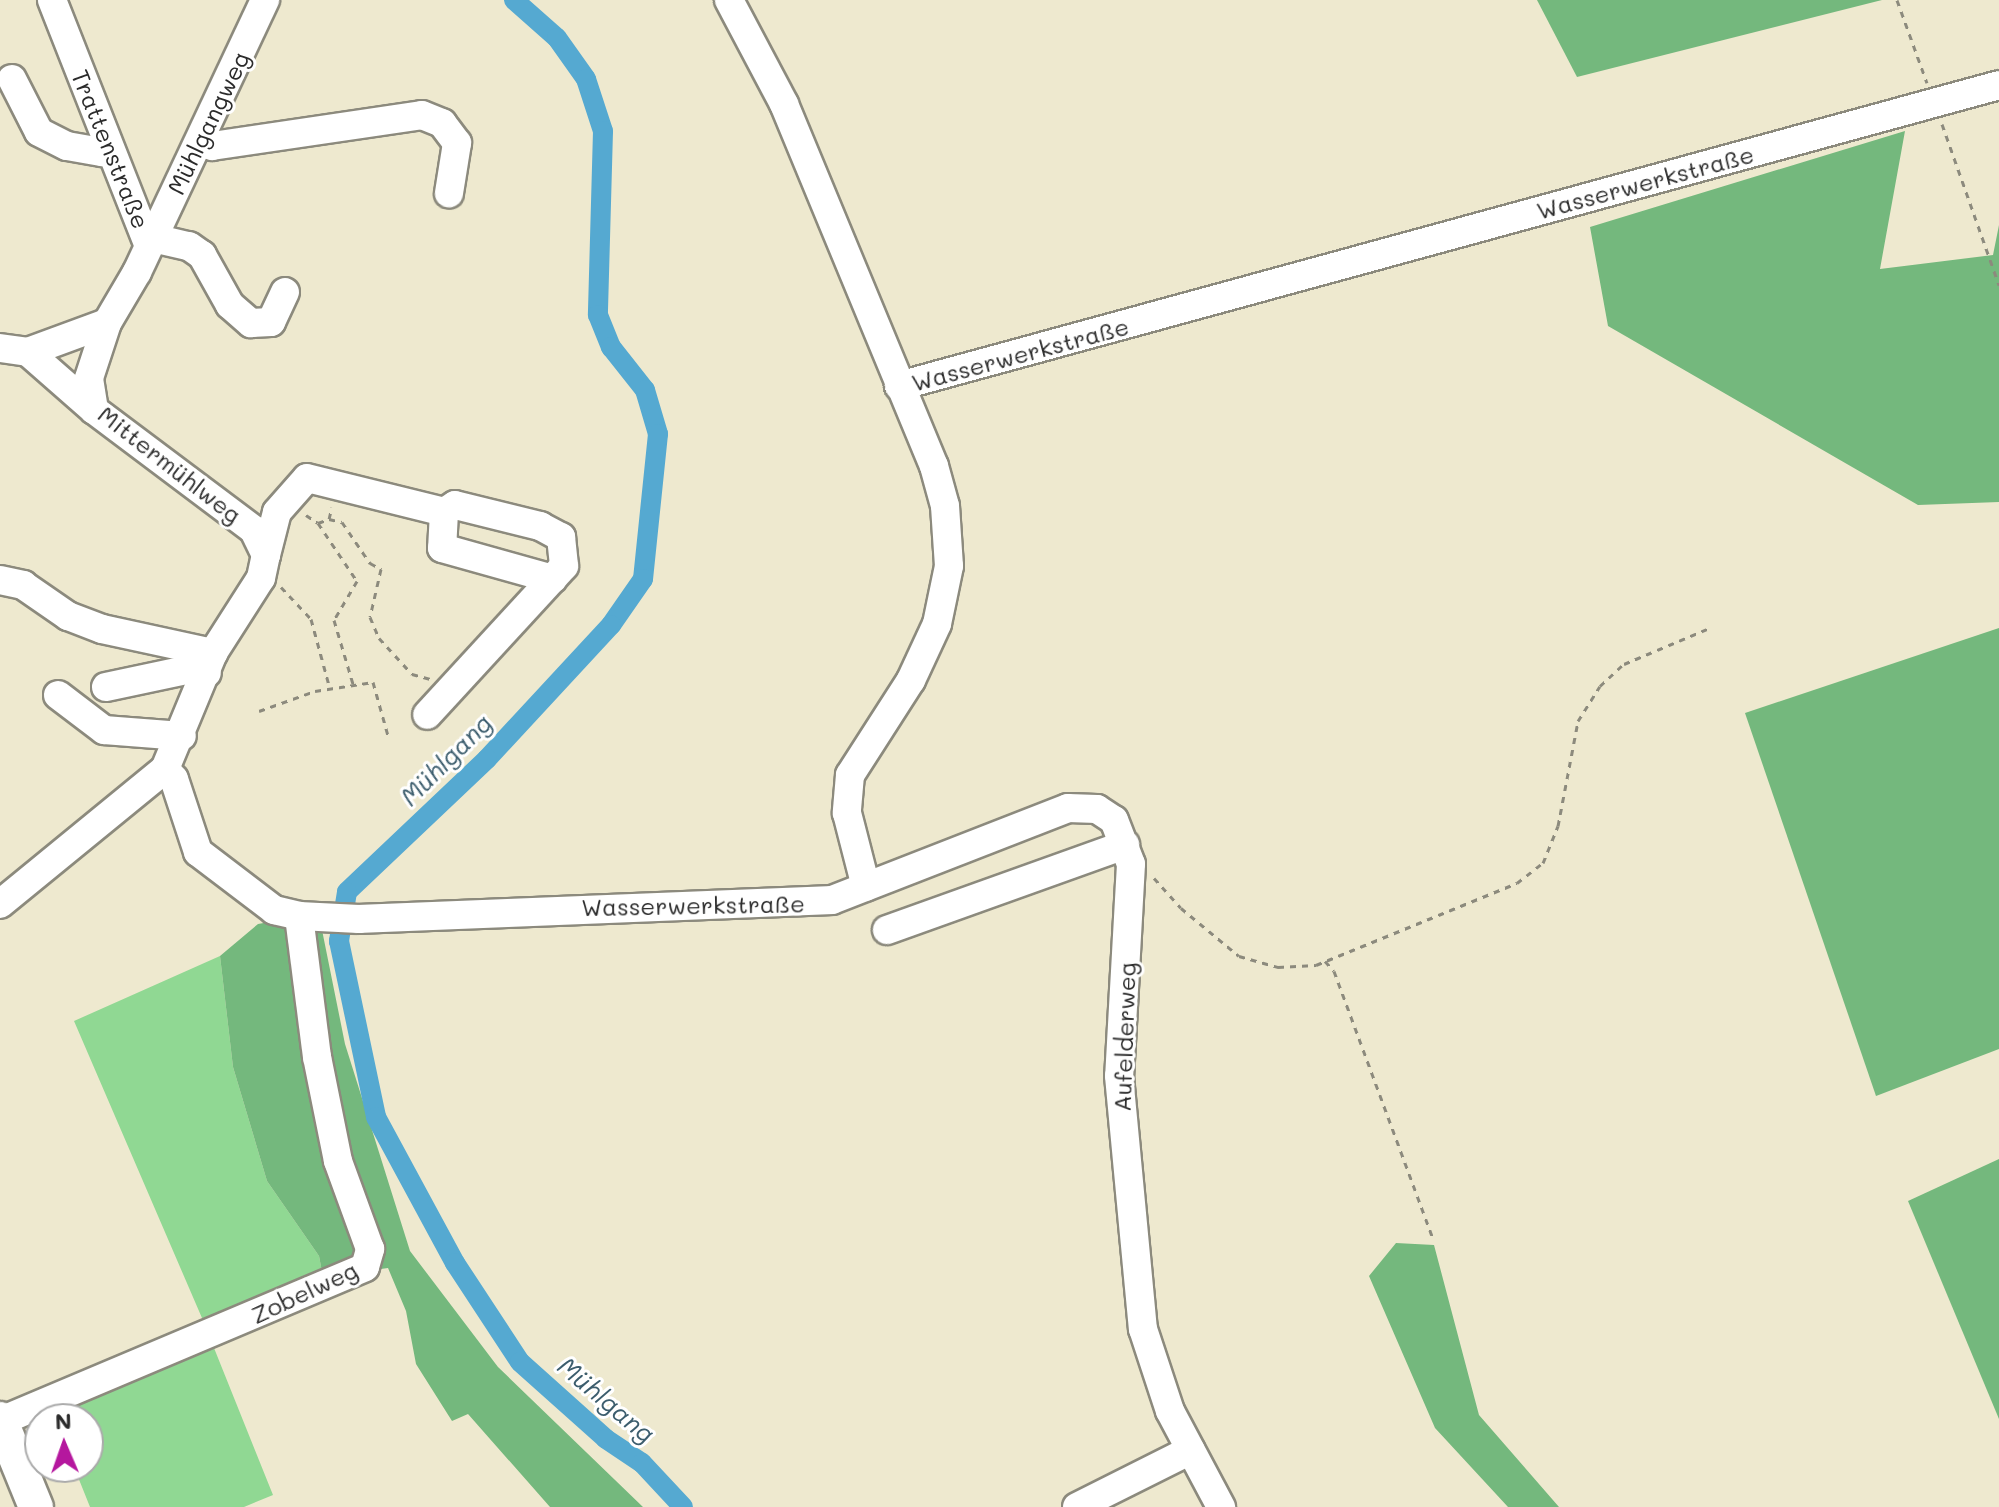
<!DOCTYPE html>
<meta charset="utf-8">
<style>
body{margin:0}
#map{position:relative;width:1999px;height:1507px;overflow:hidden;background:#eee9cf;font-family:Mali,sans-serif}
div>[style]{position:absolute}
.green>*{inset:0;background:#90d893}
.forest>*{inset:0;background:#74b87d}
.canal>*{height:20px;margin:-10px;padding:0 10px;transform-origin:10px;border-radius:10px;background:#55a9d1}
.path>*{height:3px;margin-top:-1.5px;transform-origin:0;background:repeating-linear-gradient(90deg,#8c8a7d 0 6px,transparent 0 12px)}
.roads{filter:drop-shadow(2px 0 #8c8a7d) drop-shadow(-2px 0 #8c8a7d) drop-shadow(0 2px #8c8a7d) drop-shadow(0 -2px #8c8a7d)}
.minor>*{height:28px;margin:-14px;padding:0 14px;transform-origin:14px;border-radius:14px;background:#fff}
.major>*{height:34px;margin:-17px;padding:0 17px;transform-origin:17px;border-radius:17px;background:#fff}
span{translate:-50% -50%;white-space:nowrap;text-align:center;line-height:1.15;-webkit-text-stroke:6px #fff;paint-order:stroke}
.street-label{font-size:24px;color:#2b2b2b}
.water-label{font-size:26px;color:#3c5d6d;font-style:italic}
.north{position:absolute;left:24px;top:1403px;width:80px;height:80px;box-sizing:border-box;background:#fff;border:2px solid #aaa;border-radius:50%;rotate:358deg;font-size:22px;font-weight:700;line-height:32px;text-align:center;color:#2b2b2b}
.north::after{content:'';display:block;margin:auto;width:28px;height:36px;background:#b5179e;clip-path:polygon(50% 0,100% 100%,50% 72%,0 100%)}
</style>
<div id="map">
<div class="green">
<i style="clip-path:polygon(220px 956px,233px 1067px,267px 1181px,319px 1256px,323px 1277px,205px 1325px,74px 1021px)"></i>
<i style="clip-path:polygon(212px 1343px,273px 1495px,244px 1507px,90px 1507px,74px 1467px,88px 1467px,88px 1419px,55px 1419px,52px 1411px)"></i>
</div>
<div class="forest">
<i style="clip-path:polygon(1537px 0,1882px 0,1577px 77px)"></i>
<i style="clip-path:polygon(1905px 131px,1880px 269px,1993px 255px,1999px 225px,1999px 502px,1918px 505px,1608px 326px,1590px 227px)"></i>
<i style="clip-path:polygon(1999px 628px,1999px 1049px,1876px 1096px,1745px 713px)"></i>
<i style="clip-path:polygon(275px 921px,321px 925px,345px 1044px,410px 1251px,498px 1367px,643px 1507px,550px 1507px,468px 1414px,452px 1421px,416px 1364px,406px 1311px,388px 1268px,323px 1277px,319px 1256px,267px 1181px,233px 1067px,220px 956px,258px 924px)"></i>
<i style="clip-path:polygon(1999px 1159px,1999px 1419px,1908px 1201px)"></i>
<i style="clip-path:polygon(1396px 1243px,1434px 1245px,1479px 1415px,1559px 1507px,1508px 1507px,1435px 1428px,1369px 1276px)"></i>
</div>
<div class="canal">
<i style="left:514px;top:0;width:57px;rotate:41.5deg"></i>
<i style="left:557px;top:38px;width:50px;rotate:54.7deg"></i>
<i style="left:586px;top:79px;width:55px;rotate:71.9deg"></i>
<i style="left:603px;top:131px;width:184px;rotate:91.6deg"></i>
<i style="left:598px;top:315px;width:35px;rotate:68deg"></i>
<i style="left:611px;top:347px;width:55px;rotate:51.7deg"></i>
<i style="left:645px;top:390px;width:46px;rotate:73.5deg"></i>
<i style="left:658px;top:434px;width:146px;rotate:95.9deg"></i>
<i style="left:643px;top:579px;width:56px;rotate:124.8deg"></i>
<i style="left:611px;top:625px;width:183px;rotate:132.8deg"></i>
<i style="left:487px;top:759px;width:193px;rotate:136.5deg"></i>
<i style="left:347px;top:892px;width:50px;rotate:99.3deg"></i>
<i style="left:339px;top:941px;width:180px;rotate:78.1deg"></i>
<i style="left:376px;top:1117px;width:166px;rotate:61.6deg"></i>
<i style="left:455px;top:1263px;width:118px;rotate:56.7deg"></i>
<i style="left:520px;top:1362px;width:115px;rotate:41.8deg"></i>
<i style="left:606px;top:1439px;width:43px;rotate:33.7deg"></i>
<i style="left:642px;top:1463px;width:60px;rotate:47deg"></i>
</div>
<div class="path">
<i style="left:1897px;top:0;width:88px;rotate:70.1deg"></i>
<i style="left:1942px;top:124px;width:171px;rotate:70.5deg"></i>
<i style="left:306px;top:515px;width:14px;rotate:34deg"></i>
<i style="left:318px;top:523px;width:70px;rotate:56.1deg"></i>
<i style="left:357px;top:581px;width:45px;rotate:120.5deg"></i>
<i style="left:334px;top:620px;width:70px;rotate:73.4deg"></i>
<i style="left:329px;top:519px;width:13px;rotate:13deg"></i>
<i style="left:342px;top:522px;width:50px;rotate:55.7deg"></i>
<i style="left:370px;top:563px;width:13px;rotate:29deg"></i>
<i style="left:381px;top:569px;width:49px;rotate:102.9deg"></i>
<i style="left:370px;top:617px;width:23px;rotate:67deg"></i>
<i style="left:379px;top:638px;width:49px;rotate:47.5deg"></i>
<i style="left:412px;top:674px;width:20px;rotate:15deg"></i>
<i style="left:318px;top:523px;width:12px;rotate:-20deg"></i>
<i style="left:329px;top:519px;width:12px;rotate:-76deg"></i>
<i style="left:281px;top:587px;width:44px;rotate:46.8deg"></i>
<i style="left:311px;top:619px;width:73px;rotate:74.8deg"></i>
<i style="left:259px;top:711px;width:59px;rotate:-19.7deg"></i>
<i style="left:315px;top:691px;width:59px;rotate:-8.8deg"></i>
<i style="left:373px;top:682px;width:59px;rotate:74.3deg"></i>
<i style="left:1154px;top:878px;width:40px;rotate:48deg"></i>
<i style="left:1181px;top:908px;width:75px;rotate:39.6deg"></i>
<i style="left:1239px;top:956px;width:41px;rotate:15.8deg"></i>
<i style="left:1278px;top:967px;width:38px;rotate:-3deg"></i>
<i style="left:1316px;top:965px;width:217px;rotate:-22.2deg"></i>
<i style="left:1517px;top:883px;width:33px;rotate:-38deg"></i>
<i style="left:1543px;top:863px;width:40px;rotate:-68deg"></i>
<i style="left:1558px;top:826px;width:107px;rotate:-79.2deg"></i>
<i style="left:1578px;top:721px;width:41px;rotate:-57.8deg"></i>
<i style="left:1600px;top:686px;width:33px;rotate:-43deg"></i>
<i style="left:1624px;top:664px;width:95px;rotate:-22.8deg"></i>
<i style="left:1325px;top:961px;width:13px;rotate:48deg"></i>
<i style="left:1334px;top:971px;width:285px;rotate:69.7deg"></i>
</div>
<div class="roads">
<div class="minor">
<i style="left:52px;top:0;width:264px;rotate:68.5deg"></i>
<i style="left:729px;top:0;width:118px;rotate:62.1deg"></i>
<i style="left:784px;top:104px;width:392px;rotate:67.5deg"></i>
<i style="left:934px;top:466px;width:41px;rotate:74.6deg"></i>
<i style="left:945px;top:506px;width:60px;rotate:86.2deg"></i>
<i style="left:949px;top:566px;width:59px;rotate:101.7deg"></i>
<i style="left:937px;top:624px;width:62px;rotate:114.9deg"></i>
<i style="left:911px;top:680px;width:113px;rotate:122.7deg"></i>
<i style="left:850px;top:775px;width:38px;rotate:95deg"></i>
<i style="left:847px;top:813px;width:76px;rotate:75.6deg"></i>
<i style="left:12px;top:79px;width:59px;rotate:63deg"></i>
<i style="left:39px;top:132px;width:31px;rotate:27deg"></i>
<i style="left:67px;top:146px;width:36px;rotate:10deg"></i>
<i style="left:102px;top:152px;width:8px;rotate:-30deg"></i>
<i style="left:201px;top:142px;width:12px;rotate:20deg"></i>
<i style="left:212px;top:146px;width:212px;rotate:-8.4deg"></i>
<i style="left:422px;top:115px;width:22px;rotate:22deg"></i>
<i style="left:442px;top:123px;width:25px;rotate:53deg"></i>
<i style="left:457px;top:143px;width:51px;rotate:99.1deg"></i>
<i style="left:153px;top:238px;width:37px;rotate:13deg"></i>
<i style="left:189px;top:246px;width:16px;rotate:35deg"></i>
<i style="left:202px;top:255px;width:57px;rotate:60.8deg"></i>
<i style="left:230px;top:305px;width:28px;rotate:41deg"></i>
<i style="left:251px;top:323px;width:20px;rotate:-3deg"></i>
<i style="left:271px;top:322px;width:33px;rotate:-65deg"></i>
<i style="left:0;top:348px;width:28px;rotate:8deg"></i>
<i style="left:28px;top:352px;width:84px;rotate:-20.2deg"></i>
<i style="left:107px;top:323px;width:59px;rotate:-59.5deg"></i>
<i style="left:137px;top:272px;width:301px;rotate:-64.8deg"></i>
<i style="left:28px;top:352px;width:88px;rotate:41.3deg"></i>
<i style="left:899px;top:386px;width:1140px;rotate:-15.3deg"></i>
<i style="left:444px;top:512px;width:36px;rotate:93deg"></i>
<i style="left:442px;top:548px;width:115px;rotate:15.6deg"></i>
<i style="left:266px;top:555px;width:44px;rotate:-75.7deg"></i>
<i style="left:277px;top:512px;width:45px;rotate:-48.6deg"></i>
<i style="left:307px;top:478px;width:141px;rotate:13.9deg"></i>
<i style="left:444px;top:512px;width:13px;rotate:-32deg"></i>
<i style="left:455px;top:505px;width:88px;rotate:13.9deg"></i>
<i style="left:540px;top:526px;width:24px;rotate:28deg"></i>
<i style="left:561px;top:537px;width:29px;rotate:84deg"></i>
<i style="left:564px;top:566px;width:202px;rotate:132.6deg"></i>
<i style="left:0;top:580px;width:24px;rotate:12deg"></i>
<i style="left:23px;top:585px;width:55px;rotate:34.6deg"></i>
<i style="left:68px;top:616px;width:36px;rotate:21deg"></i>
<i style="left:102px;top:629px;width:114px;rotate:12.2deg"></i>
<i style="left:106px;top:687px;width:82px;rotate:-12deg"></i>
<i style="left:186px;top:670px;width:21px;rotate:8deg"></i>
<i style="left:58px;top:695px;width:58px;rotate:37.3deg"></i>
<i style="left:104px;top:730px;width:78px;rotate:4.4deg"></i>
<i style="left:165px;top:769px;width:13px;rotate:48deg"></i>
<i style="left:174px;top:779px;width:77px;rotate:71.8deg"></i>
<i style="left:198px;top:852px;width:96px;rotate:37.3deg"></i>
<i style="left:274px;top:910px;width:26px;rotate:13deg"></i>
<i style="left:299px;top:916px;width:60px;rotate:2.9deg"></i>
<i style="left:359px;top:919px;width:473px;rotate:-2.3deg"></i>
<i style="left:832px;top:900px;width:253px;rotate:-21.3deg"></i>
<i style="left:1068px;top:808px;width:29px;rotate:2deg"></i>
<i style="left:1097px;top:809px;width:20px;rotate:33deg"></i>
<i style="left:1114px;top:820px;width:47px;rotate:68.9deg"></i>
<i style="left:1131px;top:864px;width:212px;rotate:93.2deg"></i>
<i style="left:1119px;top:1076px;width:254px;rotate:84.6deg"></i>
<i style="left:1143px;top:1329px;width:86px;rotate:71.8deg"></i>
<i style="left:1170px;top:1411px;width:109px;rotate:62deg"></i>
<i style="left:0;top:904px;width:213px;rotate:-39.3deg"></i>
<i style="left:165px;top:769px;width:126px;rotate:-67.5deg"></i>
<i style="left:213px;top:653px;width:89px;rotate:-57.4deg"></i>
<i style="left:261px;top:578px;width:24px;rotate:-78deg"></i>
<i style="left:266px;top:555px;width:28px;rotate:-116deg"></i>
<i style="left:254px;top:530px;width:200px;rotate:-143.1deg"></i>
<i style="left:94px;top:410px;width:32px;rotate:-99deg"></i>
<i style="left:89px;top:378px;width:58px;rotate:-71.9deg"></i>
<i style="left:887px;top:930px;width:253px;rotate:-19.7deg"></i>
<i style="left:1px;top:1421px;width:395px;rotate:-22.9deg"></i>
<i style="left:365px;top:1267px;width:19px;rotate:-74deg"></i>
<i style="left:370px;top:1249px;width:94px;rotate:-110deg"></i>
<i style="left:338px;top:1161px;width:106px;rotate:-101.4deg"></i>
<i style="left:317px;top:1057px;width:142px;rotate:-97.3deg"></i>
<i style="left:1077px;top:1507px;width:127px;rotate:-26.6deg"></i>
</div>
<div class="major">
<i style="left:0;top:1419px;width:95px;rotate:67.8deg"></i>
</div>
</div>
<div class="street-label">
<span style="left:208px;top:123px;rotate:-64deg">Mühlgangweg</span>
<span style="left:111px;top:149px;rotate:68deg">Trattenstraße</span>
<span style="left:1645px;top:182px;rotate:-15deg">Wasserwerkstraße</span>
<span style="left:1020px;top:354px;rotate:-15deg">Wasserwerkstraße</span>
<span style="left:170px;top:464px;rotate:38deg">Mittermühlweg</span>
<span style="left:693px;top:905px;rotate:-1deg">Wasserwerkstraße</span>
<span style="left:1124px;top:1037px;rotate:-88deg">Aufelderweg</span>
<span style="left:304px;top:1292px;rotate:-25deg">Zobelweg</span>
</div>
<div class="water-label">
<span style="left:446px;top:760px;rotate:-45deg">Mühlgang</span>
<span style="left:606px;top:1400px;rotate:40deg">Mühlgang</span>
</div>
<div class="north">N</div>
</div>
